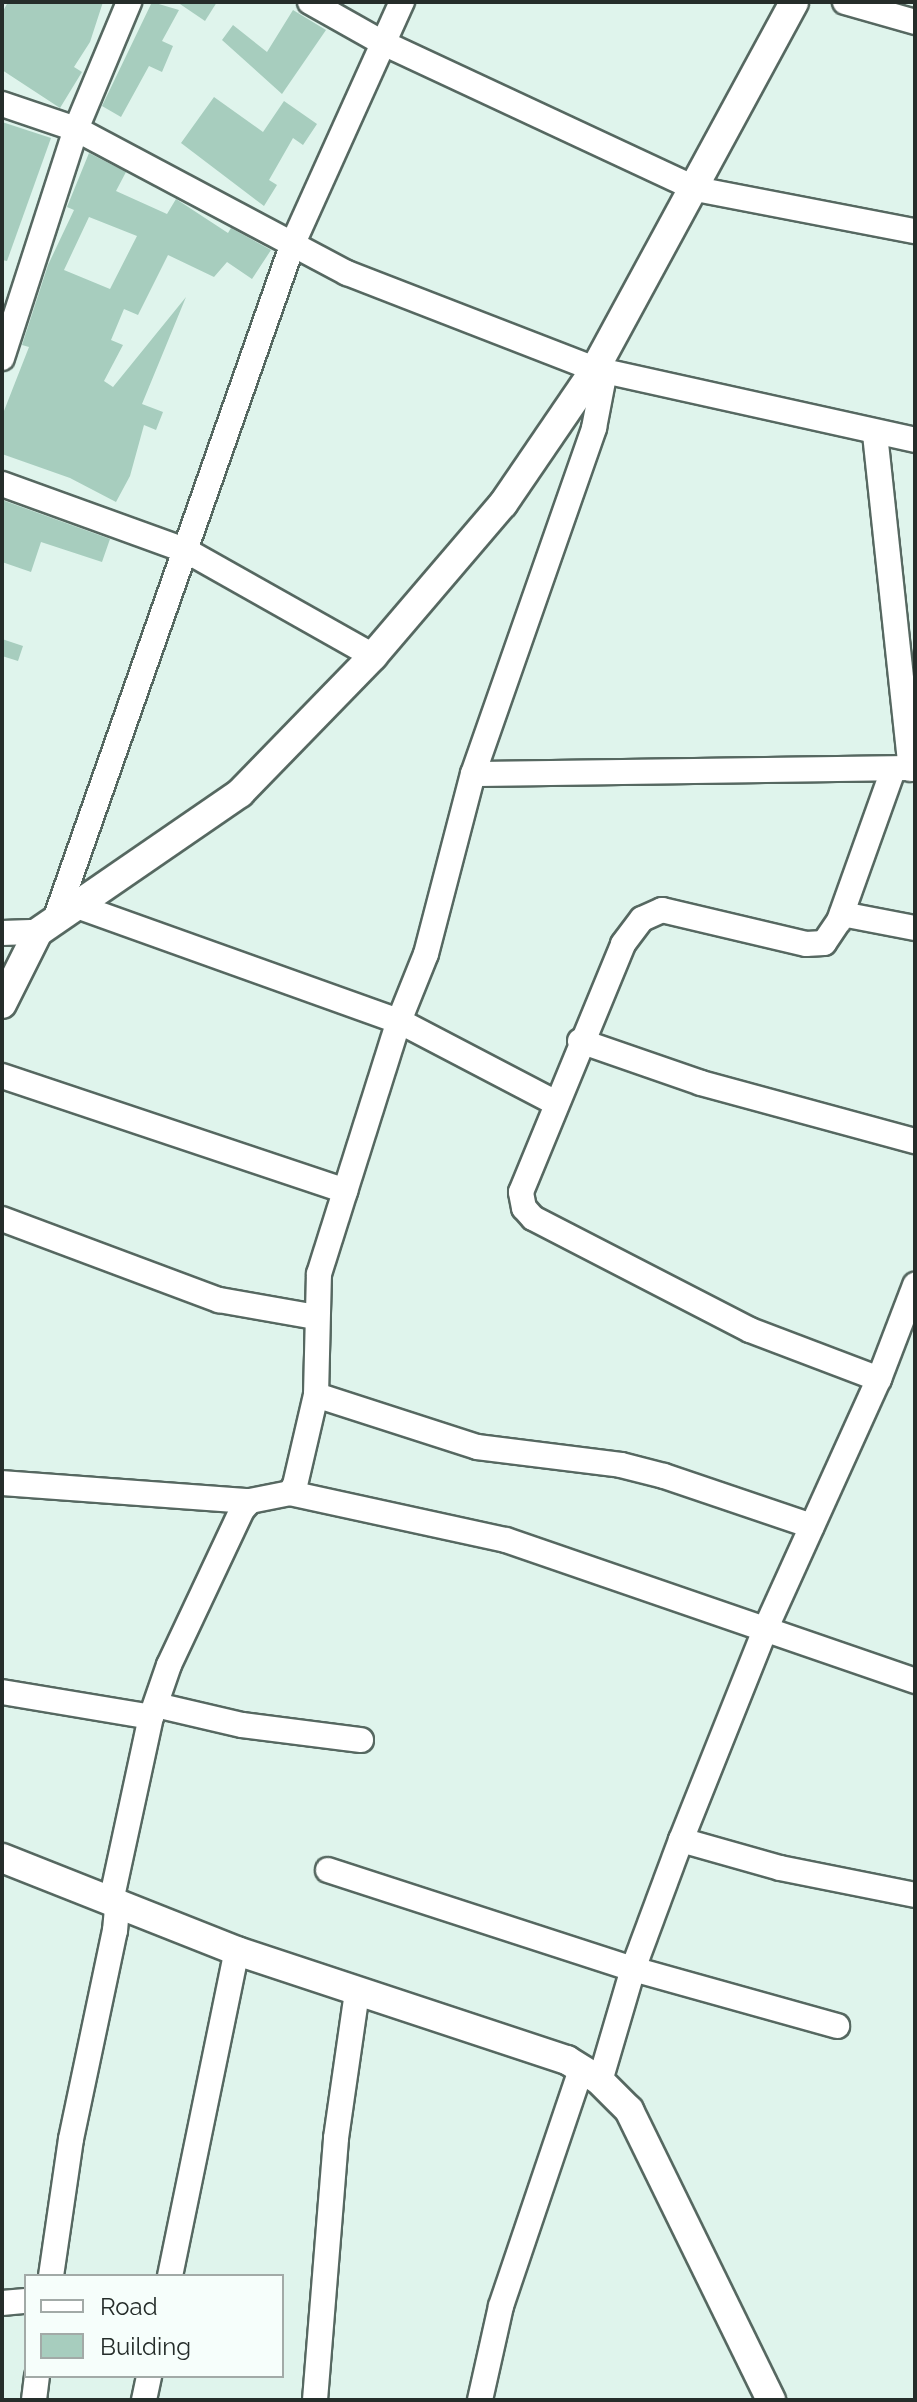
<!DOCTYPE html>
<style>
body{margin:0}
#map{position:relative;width:917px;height:2402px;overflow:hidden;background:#dff4ec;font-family:Raleway,sans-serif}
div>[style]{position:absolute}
.building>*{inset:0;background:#a7cdbe}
.roads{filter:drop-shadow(2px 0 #566861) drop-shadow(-2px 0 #566861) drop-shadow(0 2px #566861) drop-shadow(0 -2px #566861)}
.minor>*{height:24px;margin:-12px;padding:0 12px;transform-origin:12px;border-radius:12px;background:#fff}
.tertiary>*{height:28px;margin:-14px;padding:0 14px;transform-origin:14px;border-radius:14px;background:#fff}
span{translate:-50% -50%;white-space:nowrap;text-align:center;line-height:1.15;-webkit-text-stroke:7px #f6fefb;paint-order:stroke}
.frame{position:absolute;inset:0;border:4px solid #252d2a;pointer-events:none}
.legend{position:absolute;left:24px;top:2274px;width:260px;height:104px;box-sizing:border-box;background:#f6fefb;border:2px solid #a2aaa7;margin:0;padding:10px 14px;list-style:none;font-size:24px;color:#252d2a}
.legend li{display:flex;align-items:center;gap:16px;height:40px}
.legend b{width:40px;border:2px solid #a2aaa7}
</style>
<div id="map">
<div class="building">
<i style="clip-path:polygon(8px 2px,103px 2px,90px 42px,74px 67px,82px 72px,60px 108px,2px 70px,2px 13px)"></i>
<i style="clip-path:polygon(152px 2px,179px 10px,162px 41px,173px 46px,162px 72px,149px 66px,121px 117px,102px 106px)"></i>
<i style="clip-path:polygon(177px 2px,217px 2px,205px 21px)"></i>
<i style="clip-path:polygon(293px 10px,326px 30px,282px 94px,222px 40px,233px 25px,267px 52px)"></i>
<i style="clip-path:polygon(214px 97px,263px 132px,284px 101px,317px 124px,303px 145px,293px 138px,269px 180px,277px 185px,264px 206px,181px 143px)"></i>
<i style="clip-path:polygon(2px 122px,51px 138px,7px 261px,2px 260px)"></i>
<i style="clip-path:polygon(evenodd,89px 153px,126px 172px,116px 191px,167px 214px,176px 199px,228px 233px,231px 228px,271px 250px,252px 279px,227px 262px,214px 277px,168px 255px,138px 315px,124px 309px,111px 340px,123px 345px,104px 381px,113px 387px,186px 297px,142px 404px,163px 412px,156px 430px,144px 425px,130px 476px,116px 502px,70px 478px,2px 454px,2px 416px,29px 347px,22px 345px,48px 265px,74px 210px,67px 207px,89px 153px,89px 217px,137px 236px,110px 289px,64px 270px,89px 217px)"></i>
<i style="clip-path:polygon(2px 500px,110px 539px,102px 562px,41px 542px,31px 572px,2px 562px)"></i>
<i style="clip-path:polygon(2px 639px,23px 646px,18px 661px,2px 656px)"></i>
</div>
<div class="roads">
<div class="minor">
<i style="left:310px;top:2px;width:81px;rotate:29.4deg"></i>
<i style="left:381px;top:42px;width:348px;rotate:25deg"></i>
<i style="left:696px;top:189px;width:223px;rotate:10.9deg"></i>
<i style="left:845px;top:2px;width:73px;rotate:15.9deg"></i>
<i style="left:2px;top:104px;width:78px;rotate:18.7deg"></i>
<i style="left:76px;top:129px;width:307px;rotate:28deg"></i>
<i style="left:347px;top:273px;width:266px;rotate:21.2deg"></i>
<i style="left:595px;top:369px;width:328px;rotate:12.5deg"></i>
<i style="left:2px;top:358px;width:241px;rotate:-72.1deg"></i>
<i style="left:76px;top:129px;width:138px;rotate:-67.3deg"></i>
<i style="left:875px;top:434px;width:337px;rotate:83.9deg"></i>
<i style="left:2px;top:484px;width:197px;rotate:19.9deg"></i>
<i style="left:187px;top:551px;width:214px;rotate:29.4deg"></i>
<i style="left:473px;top:774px;width:442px;rotate:-0.8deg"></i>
<i style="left:77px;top:906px;width:342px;rotate:19.7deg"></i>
<i style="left:399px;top:1021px;width:177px;rotate:27.6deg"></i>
<i style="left:842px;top:914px;width:74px;rotate:10.9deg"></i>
<i style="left:55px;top:920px;width:718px;rotate:-70.63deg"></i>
<i style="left:293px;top:243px;width:265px;rotate:-65.7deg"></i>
<i style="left:2px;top:933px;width:36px;rotate:-2deg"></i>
<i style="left:580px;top:1041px;width:128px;rotate:19.1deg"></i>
<i style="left:701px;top:1083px;width:222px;rotate:15.2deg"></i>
<i style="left:2px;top:1076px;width:362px;rotate:18.5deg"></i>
<i style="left:2px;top:1219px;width:232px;rotate:20.5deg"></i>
<i style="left:219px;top:1300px;width:97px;rotate:10deg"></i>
<i style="left:879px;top:1379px;width:138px;rotate:-159.2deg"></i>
<i style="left:750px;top:1330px;width:244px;rotate:-152.7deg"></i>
<i style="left:533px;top:1218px;width:13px;rotate:-132deg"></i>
<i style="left:524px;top:1208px;width:16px;rotate:-101deg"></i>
<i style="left:521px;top:1192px;width:268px;rotate:-67.6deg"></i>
<i style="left:623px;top:944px;width:31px;rotate:-53deg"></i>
<i style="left:642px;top:919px;width:22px;rotate:-24deg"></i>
<i style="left:662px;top:910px;width:148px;rotate:13.3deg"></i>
<i style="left:806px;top:944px;width:18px;rotate:-3deg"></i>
<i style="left:824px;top:943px;width:27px;rotate:-56deg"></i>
<i style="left:839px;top:921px;width:160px;rotate:-70.3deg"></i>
<i style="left:316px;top:1395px;width:169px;rotate:17.9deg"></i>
<i style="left:477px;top:1447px;width:145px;rotate:7.1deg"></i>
<i style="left:621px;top:1465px;width:44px;rotate:14.3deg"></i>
<i style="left:664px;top:1476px;width:156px;rotate:18.7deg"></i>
<i style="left:2px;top:1483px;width:249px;rotate:4.2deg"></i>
<i style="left:290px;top:1493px;width:221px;rotate:12.3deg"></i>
<i style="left:506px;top:1540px;width:433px;rotate:19deg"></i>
<i style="left:2px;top:1692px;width:151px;rotate:9.5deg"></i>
<i style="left:156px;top:1705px;width:88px;rotate:13.1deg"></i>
<i style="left:242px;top:1725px;width:120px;rotate:7.2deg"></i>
<i style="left:681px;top:1840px;width:103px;rotate:15.8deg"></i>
<i style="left:780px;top:1868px;width:138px;rotate:11.3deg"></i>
<i style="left:328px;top:1870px;width:321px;rotate:18deg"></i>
<i style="left:633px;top:1969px;width:212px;rotate:15.6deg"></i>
<i style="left:600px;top:2081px;width:117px;rotate:-73.6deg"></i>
<i style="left:633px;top:1969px;width:138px;rotate:-69.6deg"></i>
<i style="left:681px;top:1840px;width:224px;rotate:-68.2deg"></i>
<i style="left:764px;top:1632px;width:278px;rotate:-65.6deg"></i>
<i style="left:879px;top:1379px;width:101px;rotate:-69deg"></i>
<i style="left:51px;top:2276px;width:138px;rotate:-81.7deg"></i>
<i style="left:71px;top:2139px;width:213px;rotate:-78.1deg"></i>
<i style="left:115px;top:1931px;width:22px;rotate:-85deg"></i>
<i style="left:117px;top:1909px;width:13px;rotate:-113deg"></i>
<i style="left:112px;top:1897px;width:184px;rotate:-77.8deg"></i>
<i style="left:151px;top:1717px;width:55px;rotate:-70.9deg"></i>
<i style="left:169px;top:1665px;width:171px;rotate:-64.8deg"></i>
<i style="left:242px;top:1510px;width:12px;rotate:-48deg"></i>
<i style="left:250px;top:1501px;width:41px;rotate:-11.3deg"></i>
<i style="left:290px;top:1493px;width:9px;rotate:-58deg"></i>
<i style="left:295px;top:1485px;width:92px;rotate:-76.9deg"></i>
<i style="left:316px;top:1395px;width:121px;rotate:-88.6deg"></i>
<i style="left:319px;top:1274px;width:265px;rotate:-72.5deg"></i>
<i style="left:399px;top:1021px;width:72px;rotate:-68.1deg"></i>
<i style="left:426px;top:954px;width:186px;rotate:-75.4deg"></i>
<i style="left:473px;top:774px;width:367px;rotate:-70.7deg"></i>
<i style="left:594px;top:428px;width:58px;rotate:-79.1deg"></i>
<i style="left:170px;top:2276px;width:332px;rotate:-78.4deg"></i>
<i style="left:2px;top:2303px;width:24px;rotate:-5deg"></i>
<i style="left:34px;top:2400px;width:24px;rotate:-83deg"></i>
<i style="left:144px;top:2400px;width:25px;rotate:-78deg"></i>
<i style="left:315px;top:2400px;width:263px;rotate:-85.4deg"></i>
<i style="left:336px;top:2138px;width:147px;rotate:-81.8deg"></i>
<i style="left:480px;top:2400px;width:96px;rotate:-77.4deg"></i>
<i style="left:501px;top:2306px;width:250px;rotate:-71.3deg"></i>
</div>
<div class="tertiary">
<i style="left:2px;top:1004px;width:80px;rotate:-63.4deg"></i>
<i style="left:38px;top:932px;width:245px;rotate:-34.5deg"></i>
<i style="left:240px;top:793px;width:191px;rotate:-45.8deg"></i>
<i style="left:373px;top:656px;width:200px;rotate:-49.5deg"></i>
<i style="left:503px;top:504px;width:163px;rotate:-55.7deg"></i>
<i style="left:595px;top:369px;width:417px;rotate:-61.5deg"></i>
<i style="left:2px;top:1858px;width:253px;rotate:21.6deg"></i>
<i style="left:237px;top:1951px;width:348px;rotate:18.3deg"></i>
<i style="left:567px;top:2060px;width:39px;rotate:32deg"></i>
<i style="left:600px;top:2081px;width:41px;rotate:45deg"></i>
<i style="left:629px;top:2110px;width:323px;rotate:63.9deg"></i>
</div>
</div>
<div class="frame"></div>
<ul class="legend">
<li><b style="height:10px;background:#fff"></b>Road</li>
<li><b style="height:22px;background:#a7cdbe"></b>Building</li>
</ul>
</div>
